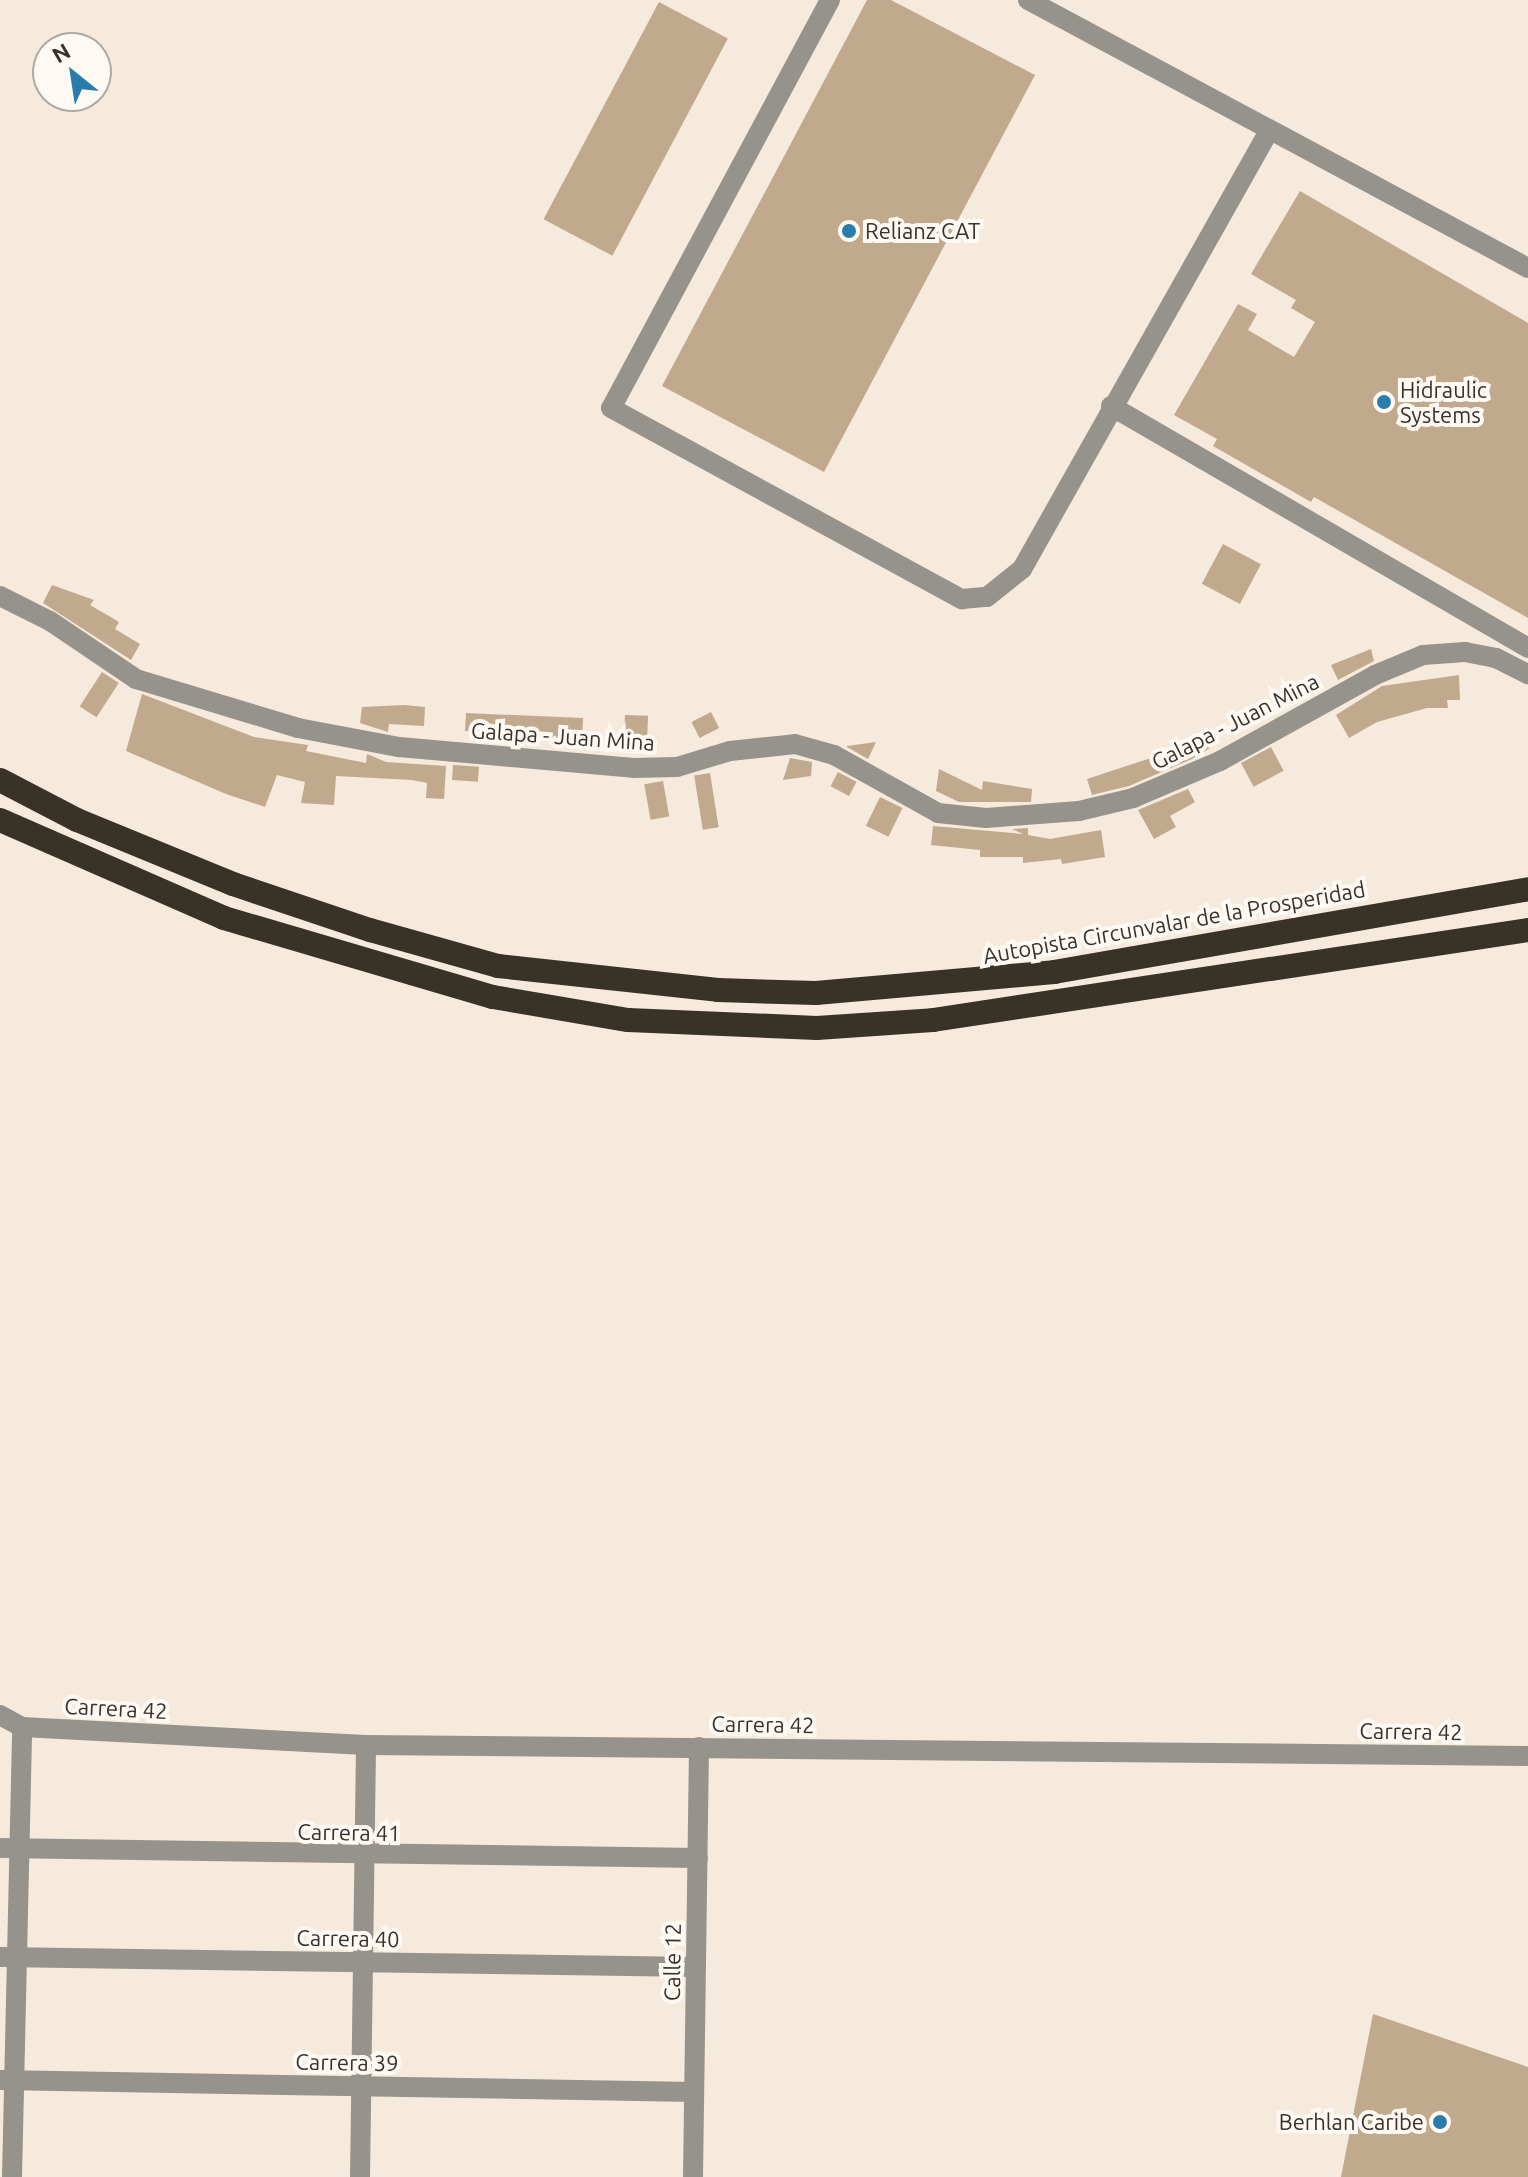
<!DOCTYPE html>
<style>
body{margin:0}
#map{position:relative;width:1528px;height:2177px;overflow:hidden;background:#f6eadc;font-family:Ubuntu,sans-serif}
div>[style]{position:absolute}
.building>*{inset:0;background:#c1a98d;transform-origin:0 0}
.minor>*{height:20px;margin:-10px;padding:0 10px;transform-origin:10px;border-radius:10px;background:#96938c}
.highway>*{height:24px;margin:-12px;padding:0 12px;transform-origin:12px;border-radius:12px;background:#383326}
.dots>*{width:22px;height:22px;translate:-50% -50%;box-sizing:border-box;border:4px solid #fef9f3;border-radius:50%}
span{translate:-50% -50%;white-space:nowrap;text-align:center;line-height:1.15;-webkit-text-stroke:8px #fef9f3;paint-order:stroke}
.poi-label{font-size:22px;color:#37322d}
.left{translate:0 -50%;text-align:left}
.right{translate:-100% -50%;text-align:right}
.street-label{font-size:22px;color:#37322d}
.north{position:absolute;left:32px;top:32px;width:80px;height:80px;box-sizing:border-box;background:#fef9f3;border:2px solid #aea9a4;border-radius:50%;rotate:330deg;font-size:22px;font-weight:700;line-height:32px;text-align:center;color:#37322d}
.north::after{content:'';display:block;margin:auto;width:28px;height:36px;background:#2a7cad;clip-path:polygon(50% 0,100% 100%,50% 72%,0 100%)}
</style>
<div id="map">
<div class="building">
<i style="clip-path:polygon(867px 0,891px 0,1035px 75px,824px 472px,662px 386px)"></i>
<i style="left:659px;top:2px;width:78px;height:246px;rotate:28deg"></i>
<i style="clip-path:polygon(1300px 191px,1528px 323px,1528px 618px,1314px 497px,1311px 502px,1213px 446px,1217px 439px,1174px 415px,1238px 304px,1257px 314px,1248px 330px,1294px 357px,1315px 322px,1291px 308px,1296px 300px,1251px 274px)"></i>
<i style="left:1223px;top:544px;width:43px;height:45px;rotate:28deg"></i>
<i style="clip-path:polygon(52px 585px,94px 600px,90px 605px,119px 622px,115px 629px,140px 644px,131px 660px,43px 603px)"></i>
<i style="clip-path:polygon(1371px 649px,1374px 661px,1338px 680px,1331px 665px)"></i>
<i style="left:102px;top:672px;width:20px;height:41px;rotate:33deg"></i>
<i style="clip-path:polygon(1459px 675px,1460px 700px,1447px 700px,1448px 708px,1427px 708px,1377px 722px,1349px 738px,1336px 715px,1382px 686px)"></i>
<i style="clip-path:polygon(142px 694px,254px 737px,308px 745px,306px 751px,366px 763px,367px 754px,386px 762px,446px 766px,444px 799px,426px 798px,427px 783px,412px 780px,336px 776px,334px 805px,301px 803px,305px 782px,277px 775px,265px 807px,226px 794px,126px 751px)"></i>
<i style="clip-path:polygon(404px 705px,425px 707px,424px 726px,389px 724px,388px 732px,360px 723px,362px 707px)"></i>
<i style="left:711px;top:712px;width:18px;height:22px;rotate:63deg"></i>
<i style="clip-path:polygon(466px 713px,583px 718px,582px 742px,516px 741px,517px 734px,465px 731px)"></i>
<i style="left:625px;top:715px;width:23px;height:37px;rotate:2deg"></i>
<i style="clip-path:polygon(1201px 732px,1210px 748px,1192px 759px,1129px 786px,1092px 795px,1087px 779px,1163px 754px)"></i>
<i style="clip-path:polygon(876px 742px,868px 759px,847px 747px,847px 746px)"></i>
<i style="left:1271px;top:747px;width:27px;height:34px;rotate:62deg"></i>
<i style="clip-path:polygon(790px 758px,812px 762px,811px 776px,783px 780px)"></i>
<i style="left:453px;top:765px;width:26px;height:15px;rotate:4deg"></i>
<i style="clip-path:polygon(939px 769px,982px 790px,983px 781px,1032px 789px,1031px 802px,959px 802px,936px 791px)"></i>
<i style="left:838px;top:772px;width:21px;height:16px;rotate:28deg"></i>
<i style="left:710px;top:773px;width:55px;height:16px;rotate:81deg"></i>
<i style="left:663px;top:781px;width:36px;height:19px;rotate:80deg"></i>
<i style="clip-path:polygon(1188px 789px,1195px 802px,1170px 816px,1176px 827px,1154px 839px,1138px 810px)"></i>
<i style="left:880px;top:797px;width:25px;height:32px;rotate:26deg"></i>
<i style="clip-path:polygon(933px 826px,1023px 834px,1012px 829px,1028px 828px,1028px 835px,1050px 839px,1101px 830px,1105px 857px,1062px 864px,1061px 859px,1023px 863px,1023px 857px,980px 857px,980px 850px,931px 845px)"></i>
<i style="clip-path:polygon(1373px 2014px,1528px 2067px,1528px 2177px,1341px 2177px)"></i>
</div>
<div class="minor">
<i style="left:830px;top:0;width:463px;rotate:118.2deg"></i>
<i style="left:611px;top:408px;width:400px;rotate:28.6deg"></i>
<i style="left:962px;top:599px;width:25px;rotate:-5deg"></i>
<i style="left:987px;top:597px;width:45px;rotate:-38.7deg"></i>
<i style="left:1022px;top:569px;width:503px;rotate:-60.58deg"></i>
<i style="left:1028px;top:0;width:567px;rotate:28.19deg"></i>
<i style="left:1111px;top:406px;width:482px;rotate:30.1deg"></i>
<i style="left:0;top:596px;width:56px;rotate:26.6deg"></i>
<i style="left:50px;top:621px;width:104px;rotate:34deg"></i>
<i style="left:136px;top:679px;width:169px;rotate:16.8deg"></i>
<i style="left:298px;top:728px;width:103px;rotate:10.7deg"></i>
<i style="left:399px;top:747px;width:235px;rotate:5.1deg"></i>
<i style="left:633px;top:768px;width:44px;rotate:-1.3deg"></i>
<i style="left:677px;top:767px;width:55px;rotate:-16.8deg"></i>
<i style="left:730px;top:751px;width:65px;rotate:-6.1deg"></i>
<i style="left:795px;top:744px;width:41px;rotate:15.8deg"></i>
<i style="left:834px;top:755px;width:119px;rotate:29.1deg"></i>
<i style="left:938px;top:813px;width:48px;rotate:5.9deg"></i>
<i style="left:986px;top:818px;width:93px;rotate:-4.3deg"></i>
<i style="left:1079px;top:811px;width:56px;rotate:-13.5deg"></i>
<i style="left:1133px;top:798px;width:95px;rotate:-23deg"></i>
<i style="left:1220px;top:761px;width:177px;rotate:-29deg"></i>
<i style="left:1375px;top:675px;width:52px;rotate:-22.6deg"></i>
<i style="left:1423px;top:655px;width:42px;rotate:-4.1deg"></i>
<i style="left:1465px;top:652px;width:32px;rotate:11deg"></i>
<i style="left:1496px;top:658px;width:36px;rotate:27deg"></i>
<i style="left:0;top:1715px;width:25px;rotate:29deg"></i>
<i style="left:22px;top:1727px;width:344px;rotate:3deg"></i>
<i style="left:366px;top:1745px;width:1162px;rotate:0.54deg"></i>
<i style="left:0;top:1848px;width:698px;rotate:0.82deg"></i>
<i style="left:0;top:1957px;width:696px;rotate:0.82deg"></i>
<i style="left:0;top:2080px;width:694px;rotate:0.99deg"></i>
<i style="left:12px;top:2177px;width:450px;rotate:-88.7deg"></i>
<i style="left:360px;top:2177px;width:432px;rotate:-89.2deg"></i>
<i style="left:693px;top:2177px;width:430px;rotate:-89.2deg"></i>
</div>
<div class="highway">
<i style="left:0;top:780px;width:87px;rotate:27.5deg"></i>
<i style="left:77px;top:820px;width:169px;rotate:22.3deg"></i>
<i style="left:233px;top:884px;width:145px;rotate:18.6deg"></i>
<i style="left:370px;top:930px;width:133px;rotate:15.7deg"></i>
<i style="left:498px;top:966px;width:221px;rotate:6.2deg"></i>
<i style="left:718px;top:990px;width:98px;rotate:1.8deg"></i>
<i style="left:816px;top:993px;width:239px;rotate:-5deg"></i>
<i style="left:1054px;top:972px;width:481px;rotate:-9.9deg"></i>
<i style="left:0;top:820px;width:244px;rotate:23.6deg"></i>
<i style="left:224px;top:918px;width:280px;rotate:16.4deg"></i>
<i style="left:493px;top:997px;width:137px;rotate:9.7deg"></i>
<i style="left:628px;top:1020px;width:189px;rotate:2.4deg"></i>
<i style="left:817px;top:1028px;width:116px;rotate:-3.9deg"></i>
<i style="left:933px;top:1020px;width:602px;rotate:-8.6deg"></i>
</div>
<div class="dots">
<i style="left:849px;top:231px;background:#2a7cad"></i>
<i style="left:1384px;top:402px;background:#2a7cad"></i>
<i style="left:1440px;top:2122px;background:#2a7cad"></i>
</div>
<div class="poi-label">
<span class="left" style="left:865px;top:231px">Relianz CAT</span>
<span class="left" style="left:1400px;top:402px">Hidraulic<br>Systems</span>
<span class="right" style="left:1424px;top:2122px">Berhlan Caribe</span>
</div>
<div class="street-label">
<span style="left:1235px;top:721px;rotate:-27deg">Galapa - Juan Mina</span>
<span style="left:563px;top:736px;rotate:4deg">Galapa - Juan Mina</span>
<span style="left:1174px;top:922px;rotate:-10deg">Autopista Circunvalar de la Prosperidad</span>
<span style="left:116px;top:1708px;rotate:3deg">Carrera 42</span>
<span style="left:763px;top:1724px;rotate:1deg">Carrera 42</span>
<span style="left:1411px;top:1731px;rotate:1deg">Carrera 42</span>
<span style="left:349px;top:1832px;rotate:1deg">Carrera 41</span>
<span style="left:348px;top:1938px;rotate:1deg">Carrera 40</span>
<span style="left:672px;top:1962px;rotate:-89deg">Calle 12</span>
<span style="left:347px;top:2062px;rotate:1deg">Carrera 39</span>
</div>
<div class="north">N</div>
</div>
